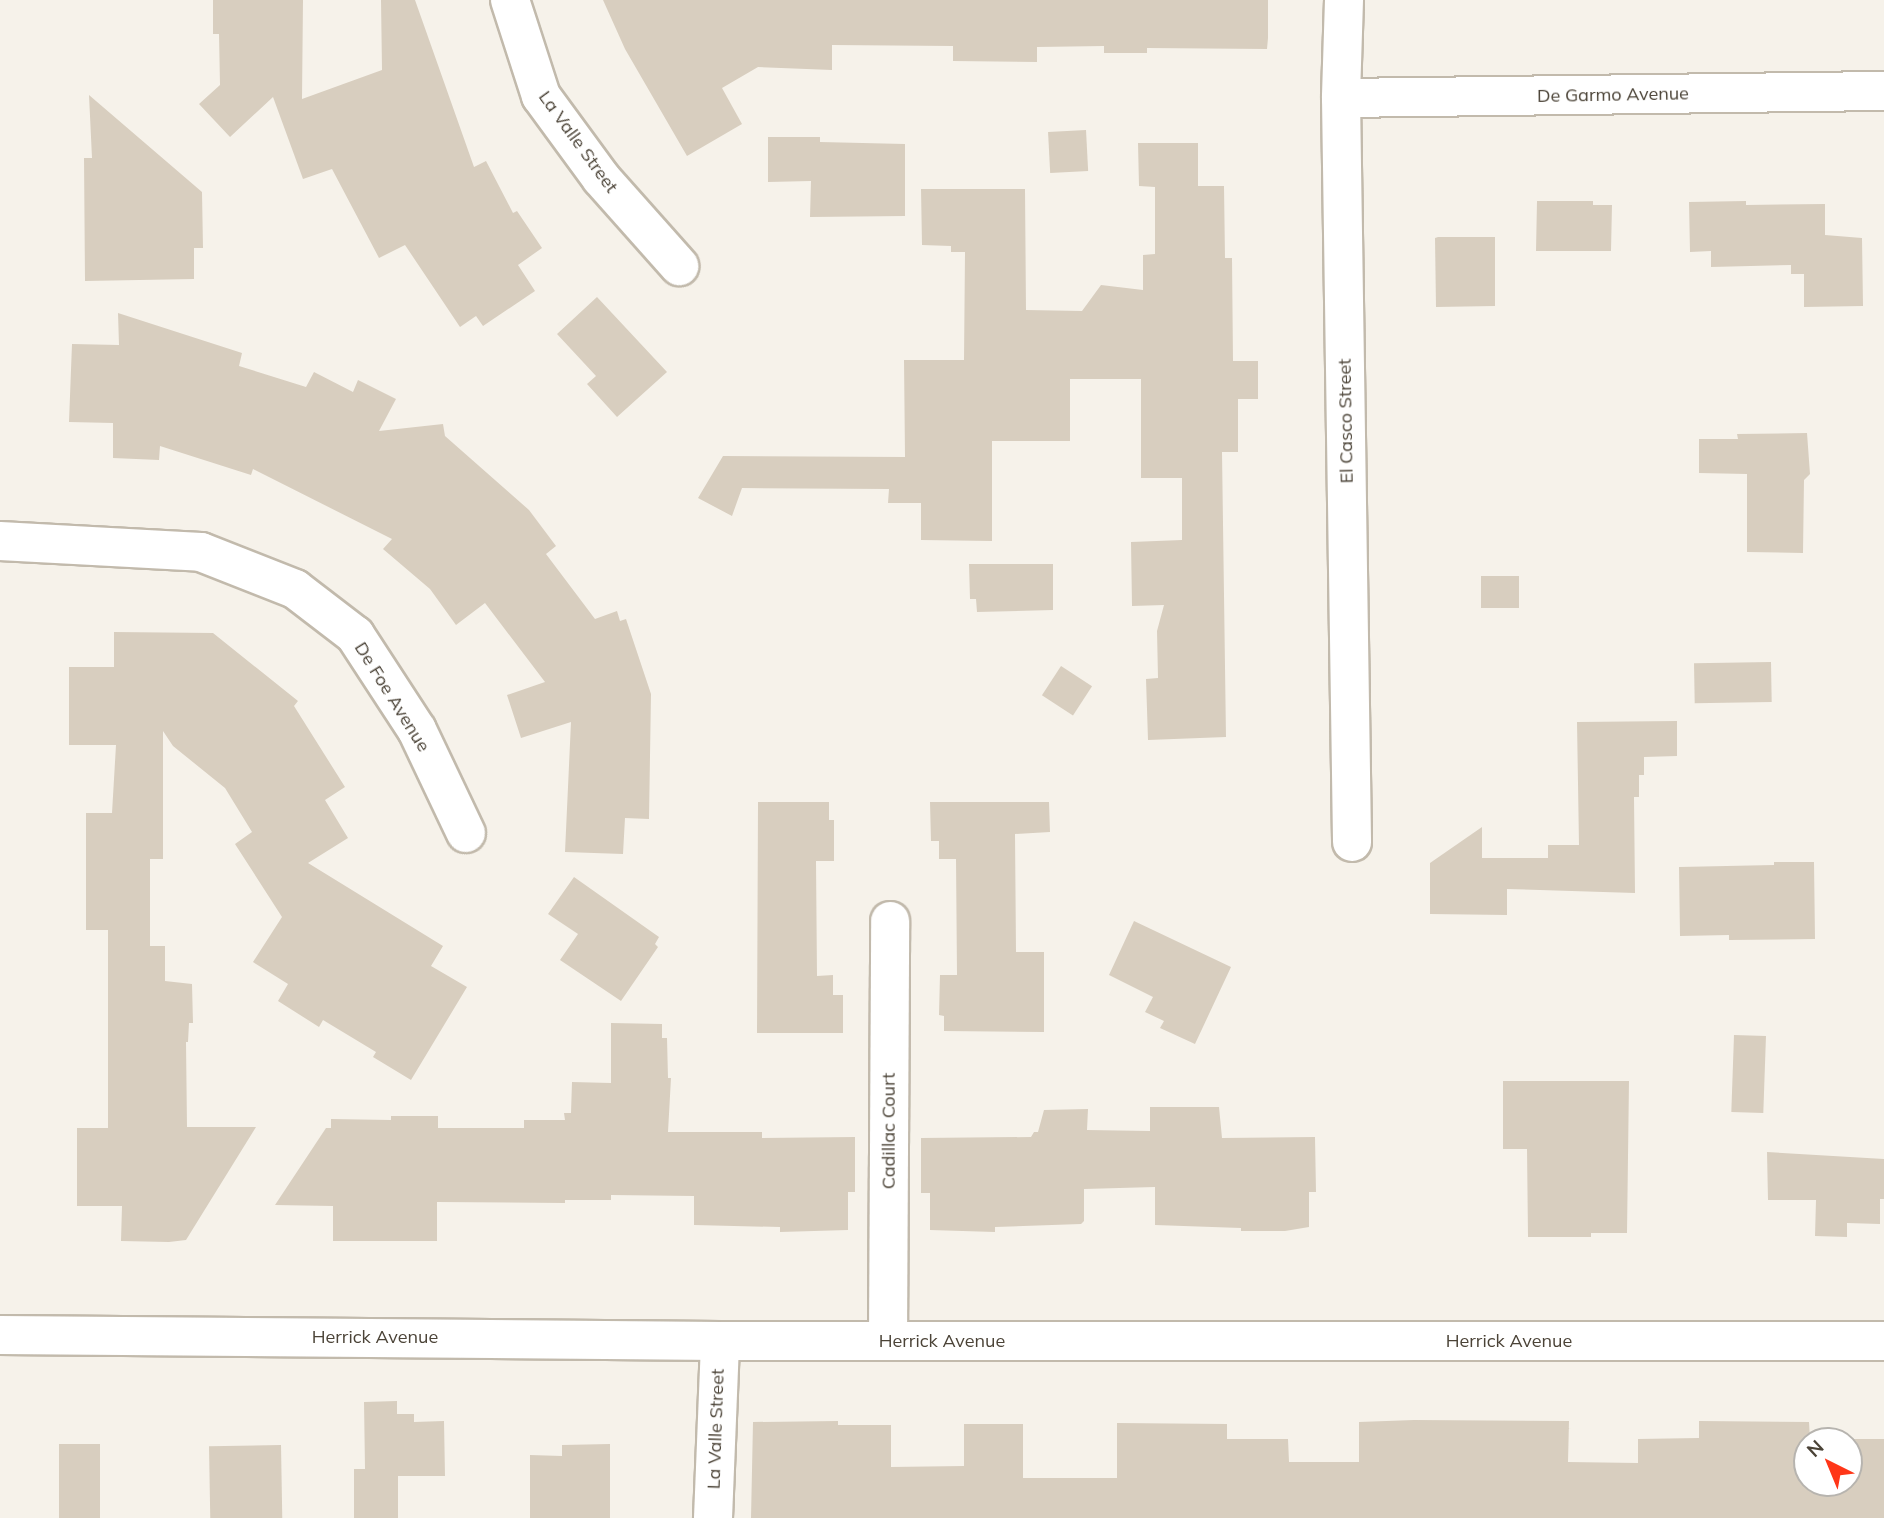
<!DOCTYPE html>
<style>
body{margin:0}
#map{position:relative;width:1884px;height:1518px;overflow:hidden;background:#f6f2ea;font-family:Mulish,sans-serif}
div>[style]{position:absolute}
.building>*{inset:0;background:#d8cebf;transform-origin:0 0}
.roads{filter:drop-shadow(2px 0 #c2baac) drop-shadow(-2px 0 #c2baac) drop-shadow(0 2px #c2baac) drop-shadow(0 -2px #c2baac)}
.minor>*{height:38px;margin:-19px;padding:0 19px;transform-origin:19px;border-radius:19px;background:#fff}
span{translate:-50% -50%;white-space:nowrap;text-align:center;line-height:1.15;-webkit-text-stroke:5px #fff;paint-order:stroke}
.street-label{font-size:18px;color:#4b4337}
.north{position:absolute;left:1793px;top:1427px;width:70px;height:70px;box-sizing:border-box;background:#fff;border:2px solid #b7b4af;border-radius:50%;rotate:317deg;font-size:19px;font-weight:700;line-height:28px;text-align:center;color:#4b4337}
.north::after{content:'';display:block;margin:auto;width:24px;height:32px;background:#ff3618;clip-path:polygon(50% 0,100% 100%,50% 72%,0 100%)}
</style>
<div id="map">
<div class="building">
<i style="clip-path:polygon(213px 0,303px 0,302px 99px,382px 70px,381px 0,415px 0,474px 167px,486px 161px,513px 213px,517px 211px,542px 248px,518px 265px,535px 291px,483px 326px,476px 316px,460px 327px,405px 245px,379px 258px,332px 169px,303px 179px,273px 97px,230px 137px,199px 104px,220px 85px,219px 34px,213px 34px)"></i>
<i style="clip-path:polygon(603px 0,1268px 0,1268px 38px,1267px 49px,1147px 48px,1147px 53px,1104px 53px,1104px 46px,1037px 47px,1037px 62px,953px 61px,953px 46px,832px 45px,832px 70px,758px 67px,722px 88px,742px 124px,687px 156px,625px 49px)"></i>
<i style="clip-path:polygon(89px 95px,202px 192px,203px 248px,194px 248px,194px 279px,85px 281px,84px 158px,92px 158px)"></i>
<i style="left:1086px;top:130px;width:41px;height:38px;rotate:87deg"></i>
<i style="clip-path:polygon(768px 137px,820px 137px,820px 142px,905px 144px,905px 216px,810px 217px,811px 181px,768px 182px)"></i>
<i style="clip-path:polygon(1138px 143px,1198px 143px,1198px 186px,1224px 186px,1225px 258px,1232px 258px,1233px 361px,1258px 361px,1258px 399px,1238px 399px,1238px 452px,1222px 452px,1226px 737px,1148px 740px,1146px 679px,1158px 678px,1157px 631px,1164px 605px,1132px 606px,1131px 542px,1182px 540px,1182px 478px,1141px 478px,1141px 379px,1070px 379px,1070px 441px,992px 441px,992px 541px,921px 540px,921px 503px,888px 503px,889px 489px,742px 488px,732px 516px,698px 498px,723px 456px,905px 457px,904px 360px,964px 360px,965px 252px,951px 252px,951px 246px,922px 245px,921px 189px,1025px 189px,1026px 310px,1082px 311px,1101px 285px,1143px 290px,1143px 255px,1155px 254px,1155px 187px,1139px 186px)"></i>
<i style="clip-path:polygon(1537px 201px,1593px 201px,1593px 205px,1612px 205px,1611px 251px,1536px 251px)"></i>
<i style="clip-path:polygon(1746px 201px,1746px 205px,1825px 204px,1825px 235px,1862px 238px,1863px 306px,1804px 307px,1804px 274px,1791px 274px,1791px 265px,1711px 267px,1711px 251px,1690px 252px,1689px 202px)"></i>
<i style="clip-path:polygon(1438px 237px,1495px 237px,1495px 306px,1436px 307px,1435px 238px)"></i>
<i style="clip-path:polygon(597px 297px,667px 372px,617px 417px,587px 384px,596px 376px,557px 334px)"></i>
<i style="clip-path:polygon(118px 313px,242px 353px,239px 366px,306px 387px,314px 372px,353px 392px,358px 380px,396px 399px,379px 431px,443px 424px,445px 436px,529px 510px,556px 546px,546px 554px,595px 619px,617px 611px,620px 621px,626px 619px,651px 694px,649px 819px,625px 818px,623px 854px,565px 852px,571px 722px,521px 738px,507px 695px,545px 682px,485px 603px,456px 625px,430px 589px,383px 549px,392px 539px,253px 469px,251px 475px,160px 446px,159px 460px,113px 458px,113px 423px,69px 422px,72px 344px,119px 345px)"></i>
<i style="clip-path:polygon(1807px 433px,1810px 474px,1804px 480px,1803px 553px,1747px 552px,1747px 474px,1699px 473px,1699px 439px,1738px 439px,1737px 434px)"></i>
<i style="clip-path:polygon(969px 564px,1053px 564px,1053px 610px,977px 612px,976px 599px,970px 599px)"></i>
<i style="left:1481px;top:576px;width:38px;height:32px"></i>
<i style="clip-path:polygon(114px 632px,213px 633px,298px 701px,294px 706px,345px 787px,325px 800px,348px 838px,308px 863px,443px 946px,431px 966px,467px 987px,411px 1080px,373px 1057px,376px 1052px,323px 1020px,319px 1027px,278px 1001px,288px 984px,253px 962px,282px 917px,235px 844px,252px 832px,225px 788px,173px 746px,163px 731px,163px 859px,150px 859px,150px 946px,165px 946px,165px 981px,192px 984px,193px 1023px,189px 1023px,188px 1042px,186px 1042px,187px 1127px,256px 1127px,186px 1240px,169px 1242px,121px 1241px,122px 1206px,77px 1206px,77px 1128px,108px 1128px,108px 930px,86px 930px,86px 813px,112px 813px,116px 745px,69px 745px,69px 667px,114px 667px)"></i>
<i style="left:1771px;top:662px;width:40px;height:77px;rotate:89deg"></i>
<i style="left:1061px;top:666px;width:37px;height:35px;rotate:33deg"></i>
<i style="clip-path:polygon(1677px 721px,1677px 756px,1644px 757px,1644px 775px,1639px 775px,1639px 797px,1634px 797px,1635px 893px,1507px 889px,1507px 915px,1430px 914px,1430px 863px,1482px 827px,1482px 858px,1548px 858px,1548px 845px,1579px 845px,1577px 722px)"></i>
<i style="clip-path:polygon(758px 802px,829px 802px,829px 820px,834px 820px,834px 861px,816px 861px,817px 976px,833px 975px,833px 995px,843px 995px,843px 1033px,757px 1033px)"></i>
<i style="clip-path:polygon(930px 802px,1049px 802px,1050px 832px,1015px 834px,1016px 952px,1044px 952px,1044px 1032px,944px 1031px,944px 1016px,939px 1015px,940px 975px,957px 975px,956px 859px,939px 859px,939px 841px,931px 841px)"></i>
<i style="clip-path:polygon(1774px 862px,1814px 862px,1815px 939px,1729px 940px,1729px 935px,1680px 936px,1679px 867px,1774px 865px)"></i>
<i style="clip-path:polygon(574px 877px,659px 937px,655px 944px,658px 947px,621px 1001px,560px 960px,578px 934px,548px 914px)"></i>
<i style="clip-path:polygon(1134px 921px,1231px 967px,1195px 1044px,1160px 1028px,1164px 1021px,1145px 1012px,1153px 997px,1109px 975px)"></i>
<i style="clip-path:polygon(611px 1023px,662px 1024px,662px 1038px,667px 1038px,668px 1078px,671px 1078px,668px 1132px,762px 1132px,762px 1138px,855px 1137px,855px 1192px,848px 1192px,848px 1230px,780px 1232px,780px 1227px,694px 1225px,694px 1196px,611px 1195px,611px 1200px,565px 1200px,565px 1203px,437px 1202px,437px 1241px,333px 1241px,333px 1206px,275px 1205px,326px 1128px,331px 1128px,331px 1119px,391px 1120px,391px 1116px,438px 1116px,438px 1128px,524px 1128px,524px 1120px,565px 1120px,564px 1113px,571px 1113px,572px 1082px,611px 1083px)"></i>
<i style="left:1734px;top:1035px;width:32px;height:77px;rotate:2deg"></i>
<i style="clip-path:polygon(1503px 1081px,1629px 1081px,1627px 1233px,1591px 1233px,1591px 1237px,1528px 1237px,1527px 1149px,1503px 1149px)"></i>
<i style="clip-path:polygon(1150px 1107px,1219px 1107px,1222px 1138px,1315px 1137px,1316px 1192px,1309px 1192px,1309px 1227px,1285px 1231px,1241px 1231px,1241px 1228px,1155px 1225px,1155px 1187px,1084px 1189px,1084px 1221px,1081px 1224px,995px 1227px,995px 1232px,930px 1230px,930px 1193px,921px 1193px,921px 1138px,1031px 1137px,1034px 1132px,1038px 1132px,1044px 1110px,1088px 1109px,1087px 1130px,1150px 1131px)"></i>
<i style="clip-path:polygon(1767px 1152px,1884px 1159px,1884px 1199px,1880px 1199px,1880px 1224px,1847px 1223px,1847px 1237px,1815px 1236px,1816px 1200px,1768px 1200px)"></i>
<i style="clip-path:polygon(397px 1401px,397px 1414px,414px 1414px,414px 1422px,444px 1421px,445px 1476px,398px 1476px,398px 1518px,354px 1518px,354px 1469px,365px 1469px,364px 1402px)"></i>
<i style="clip-path:polygon(evenodd,1414px 1420px,1569px 1421px,1568px 1462px,1638px 1463px,1638px 1439px,1699px 1438px,1699px 1421px,1809px 1422px,1810px 1439px,1884px 1439px,1884px 1518px,751px 1518px,753px 1422px,838px 1421px,838px 1425px,891px 1425px,891px 1467px,964px 1466px,964px 1424px,1023px 1424px,1023px 1478px,1117px 1478px,1117px 1423px,1227px 1424px,1227px 1439px,1288px 1439px,1289px 1462px,1359px 1462px,1359px 1422px,1414px 1420px,1807px 1441px,1849px 1441px,1849px 1483px,1807px 1483px,1807px 1441px)"></i>
<i style="left:59px;top:1444px;width:41px;height:74px"></i>
<i style="clip-path:polygon(610px 1444px,610px 1518px,530px 1518px,530px 1455px,562px 1456px,562px 1445px)"></i>
<i style="left:281px;top:1445px;width:73px;height:72px;rotate:89deg"></i>
</div>
<div class="roads">
<div class="minor">
<i style="left:510px;top:0;width:101px;rotate:72.1deg"></i>
<i style="left:541px;top:96px;width:102px;rotate:53.8deg"></i>
<i style="left:601px;top:178px;width:118px;rotate:48.4deg"></i>
<i style="left:1344px;top:0;width:98px;rotate:91.8deg"></i>
<i style="left:1341px;top:98px;width:744px;rotate:89.15deg"></i>
<i style="left:1341px;top:98px;width:543px;rotate:-0.74deg"></i>
<i style="left:0;top:541px;width:201px;rotate:3.1deg"></i>
<i style="left:201px;top:552px;width:101px;rotate:21.5deg"></i>
<i style="left:295px;top:589px;width:76px;rotate:37.5deg"></i>
<i style="left:355px;top:635px;width:113px;rotate:56.9deg"></i>
<i style="left:417px;top:730px;width:114px;rotate:64.6deg"></i>
<i style="left:0;top:1335px;width:720px;rotate:0.48deg"></i>
<i style="left:720px;top:1341px;width:1164px"></i>
<i style="left:888px;top:1341px;width:420px;rotate:-89.7deg"></i>
<i style="left:713px;top:1518px;width:177px;rotate:-87.7deg"></i>
</div>
</div>
<div class="street-label">
<span style="left:1613px;top:95px;rotate:-1deg">De Garmo Avenue</span>
<span style="left:578px;top:142px;rotate:54deg">La Valle Street</span>
<span style="left:1346px;top:421px;rotate:-91deg">El Casco Street</span>
<span style="left:392px;top:697px;rotate:58deg">De Foe Avenue</span>
<span style="left:889px;top:1131px;rotate:-90deg">Cadillac Court</span>
<span style="left:375px;top:1337px">Herrick Avenue</span>
<span style="left:942px;top:1341px">Herrick Avenue</span>
<span style="left:1509px;top:1341px">Herrick Avenue</span>
<span style="left:716px;top:1429px;rotate:-88deg">La Valle Street</span>
</div>
<div class="north">N</div>
</div>
